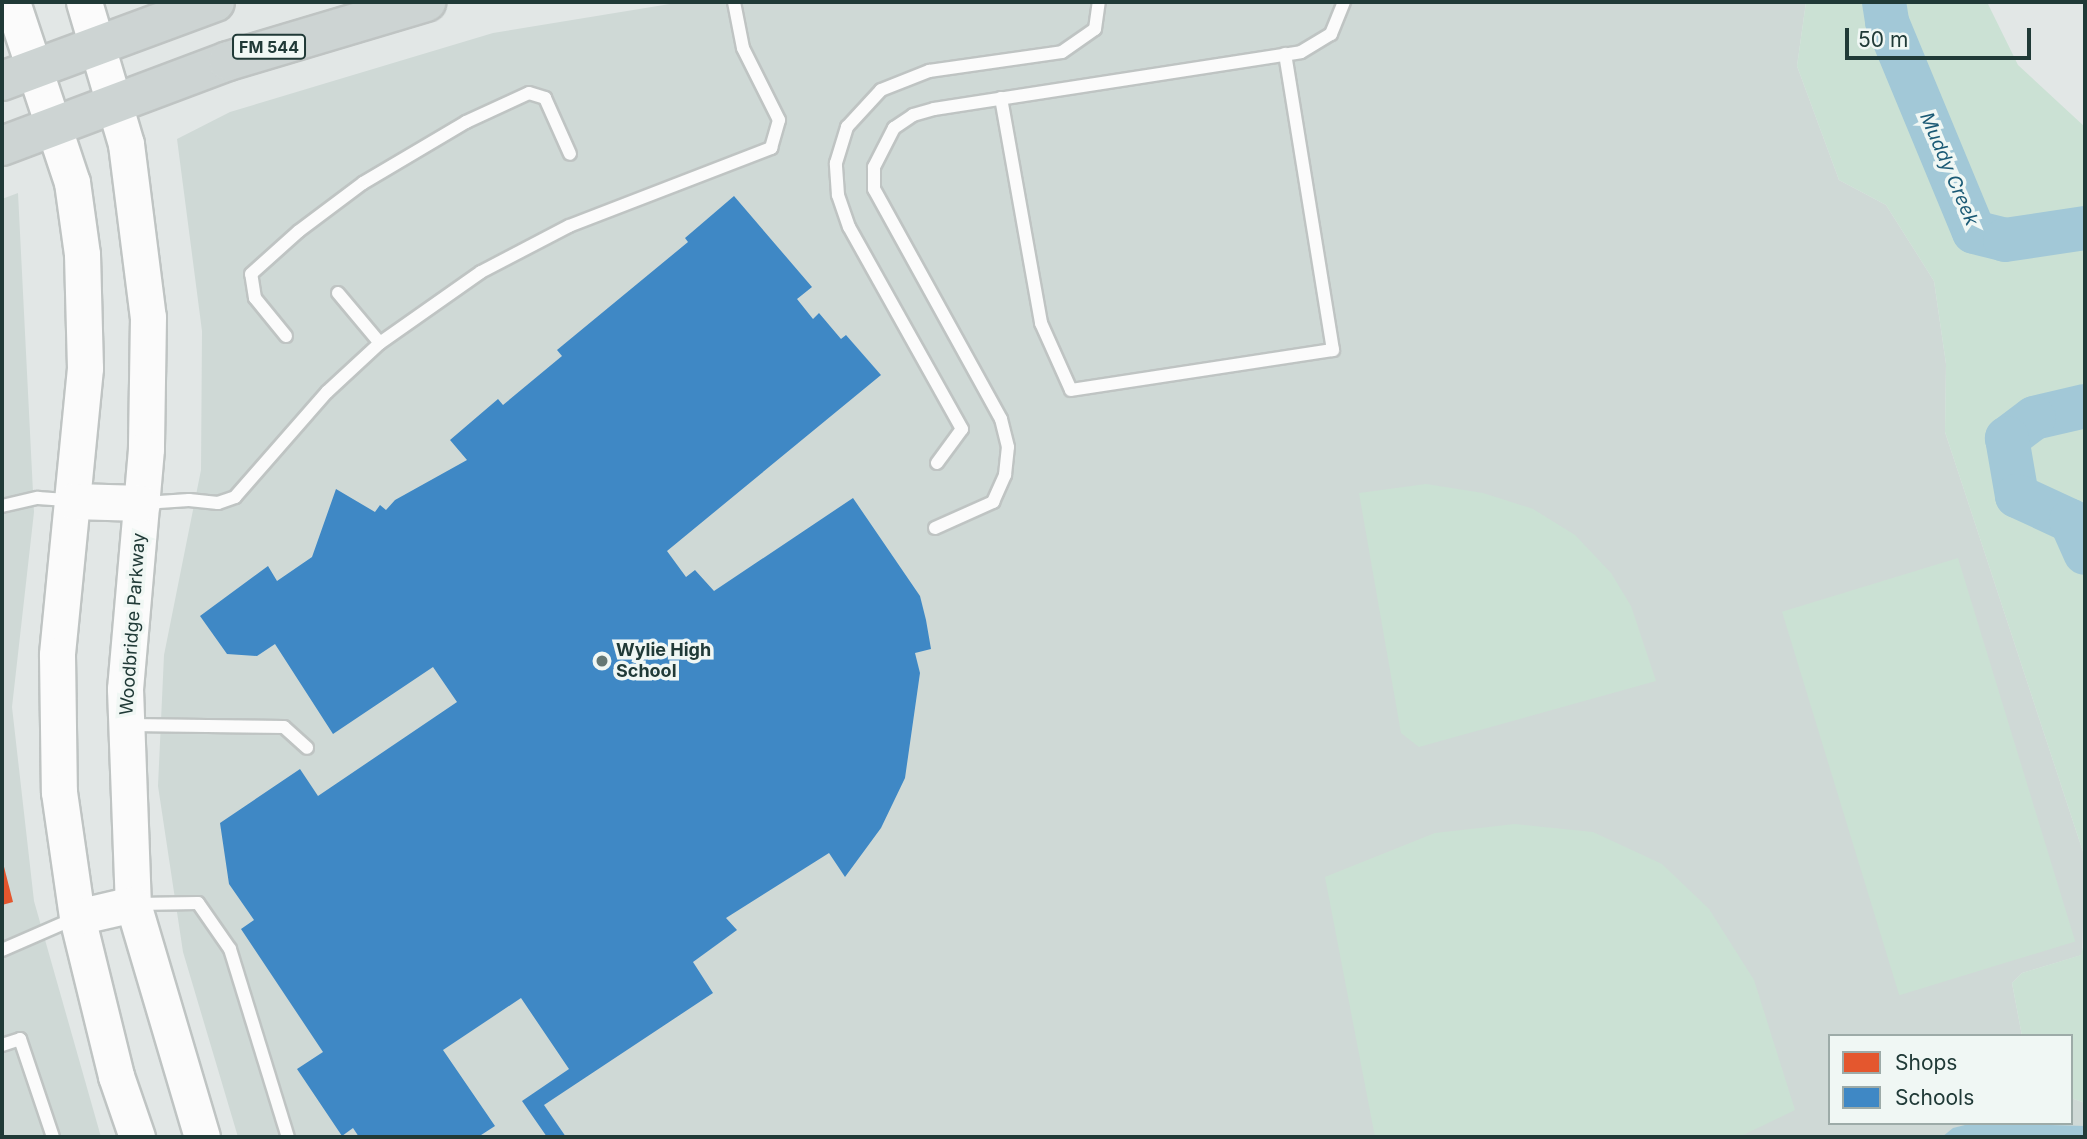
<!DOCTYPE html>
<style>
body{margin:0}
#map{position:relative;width:2087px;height:1139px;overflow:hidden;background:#e2e7e6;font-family:Inter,sans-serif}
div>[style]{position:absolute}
.built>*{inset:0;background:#cfd9d6}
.green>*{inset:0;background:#cbe1d4;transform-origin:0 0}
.water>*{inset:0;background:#a2c8d7}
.shops>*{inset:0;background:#e4572e}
.schools>*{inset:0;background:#3f88c5}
.river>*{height:44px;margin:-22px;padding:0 22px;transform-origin:22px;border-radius:22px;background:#a2c8d7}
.roads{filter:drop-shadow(2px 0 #bfc4c3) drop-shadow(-2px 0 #bfc4c3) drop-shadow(0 2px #bfc4c3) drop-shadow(0 -2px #bfc4c3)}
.lane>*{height:12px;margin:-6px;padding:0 6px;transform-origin:6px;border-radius:6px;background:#fbfbfb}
.secondary>*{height:35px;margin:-17.5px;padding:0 17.5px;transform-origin:17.5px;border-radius:17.5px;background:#fbfbfb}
.primary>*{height:38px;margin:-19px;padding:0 19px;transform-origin:19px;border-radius:19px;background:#cdd4d3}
.dots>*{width:19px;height:19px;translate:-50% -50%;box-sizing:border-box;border:4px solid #f0f7f4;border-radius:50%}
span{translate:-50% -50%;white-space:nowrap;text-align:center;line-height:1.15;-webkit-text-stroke:7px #f0f7f4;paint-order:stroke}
.shield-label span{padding:2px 5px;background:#f0f7f4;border:2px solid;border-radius:5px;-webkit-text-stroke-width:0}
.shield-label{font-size:16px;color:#203a37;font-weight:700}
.street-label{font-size:18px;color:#203a37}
.poi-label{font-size:18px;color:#203a37;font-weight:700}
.left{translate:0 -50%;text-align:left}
.water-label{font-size:19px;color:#1b5a75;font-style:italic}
.frame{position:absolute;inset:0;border:4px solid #203a37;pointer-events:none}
.legend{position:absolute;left:1828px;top:1034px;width:245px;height:91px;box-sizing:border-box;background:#f0f7f4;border:2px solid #9daba8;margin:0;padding:9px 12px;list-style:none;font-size:21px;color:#203a37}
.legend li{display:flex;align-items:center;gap:14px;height:35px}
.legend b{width:35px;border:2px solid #9daba8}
.scale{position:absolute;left:1845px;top:28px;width:186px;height:32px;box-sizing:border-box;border:4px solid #203a37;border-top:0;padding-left:9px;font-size:21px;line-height:24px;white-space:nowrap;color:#203a37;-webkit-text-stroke:5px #f0f7f4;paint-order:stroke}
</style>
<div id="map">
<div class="built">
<i style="clip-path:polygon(682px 2px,1806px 2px,1797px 66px,1839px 180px,1886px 205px,1934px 281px,1946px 364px,1945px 432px,2085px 858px,2082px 955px,2022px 973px,2012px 983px,2022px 1036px,1830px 1036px,1830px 1123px,2071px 1123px,2071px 1098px,2085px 1103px,2085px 1137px,238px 1137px,183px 952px,158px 786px,164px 655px,201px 470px,202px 331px,177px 139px,230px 112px,493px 33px)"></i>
<i style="clip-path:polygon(18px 193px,34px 512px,12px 707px,34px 901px,101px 1137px,2px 1137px,2px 199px)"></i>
</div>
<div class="green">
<i style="clip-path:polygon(1806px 2px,1987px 2px,2018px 65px,2085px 127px,2085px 858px,1945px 432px,1946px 364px,1934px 281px,1886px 205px,1839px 180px,1797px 66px)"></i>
<i style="clip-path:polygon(1426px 484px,1483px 493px,1533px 509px,1575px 535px,1611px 573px,1631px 606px,1656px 681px,1419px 747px,1401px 733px,1359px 493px)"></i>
<i style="left:1958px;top:558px;width:401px;height:184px;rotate:73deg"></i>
<i style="clip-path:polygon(1515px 824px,1593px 832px,1662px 864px,1709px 909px,1754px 980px,1795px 1110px,1739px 1137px,1375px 1137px,1325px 877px,1435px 833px)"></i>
<i style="clip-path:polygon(2085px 940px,2085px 1103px,2071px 1098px,2071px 1036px,2022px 1036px,2012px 983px,2022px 973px,2081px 955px)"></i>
</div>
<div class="water">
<i style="clip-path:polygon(1973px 1123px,2085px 1126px,2085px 1137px,1942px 1137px,1953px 1128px)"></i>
</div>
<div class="shops">
<i style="clip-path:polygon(2px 859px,13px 902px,2px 905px)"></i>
</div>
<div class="schools">
<i style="clip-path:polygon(734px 196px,812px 287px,797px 299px,813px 319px,819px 313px,841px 339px,846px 335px,881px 375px,667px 551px,686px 577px,695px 570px,714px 591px,853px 498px,920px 596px,926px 620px,931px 649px,915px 653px,920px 673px,905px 778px,881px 828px,845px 877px,829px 853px,726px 918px,737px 930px,693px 962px,713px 993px,544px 1105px,566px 1137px,547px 1137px,522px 1101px,569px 1069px,521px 998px,443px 1050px,495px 1126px,478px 1137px,359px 1137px,353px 1128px,342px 1136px,297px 1069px,323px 1052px,241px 929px,254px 920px,229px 884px,220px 823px,300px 769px,318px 796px,457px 702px,433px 667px,333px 734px,275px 644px,257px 656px,227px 654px,200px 616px,268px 566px,277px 581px,312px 557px,336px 489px,375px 512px,380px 505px,386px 510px,395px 500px,467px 460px,450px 440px,498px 399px,503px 405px,562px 356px,557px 350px,688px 242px,685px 238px)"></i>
</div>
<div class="river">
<i style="left:1884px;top:2px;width:20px;rotate:81deg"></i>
<i style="left:1887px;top:22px;width:227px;rotate:67.5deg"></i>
<i style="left:1974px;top:232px;width:32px;rotate:14deg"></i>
<i style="left:2005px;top:240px;width:81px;rotate:-8.5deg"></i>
<i style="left:2085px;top:406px;width:52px;rotate:166.8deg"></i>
<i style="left:2034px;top:418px;width:34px;rotate:143deg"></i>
<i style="left:2007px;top:438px;width:59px;rotate:80.2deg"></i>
<i style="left:2017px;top:496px;width:60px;rotate:24.8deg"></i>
<i style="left:2071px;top:521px;width:35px;rotate:66deg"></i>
</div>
<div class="roads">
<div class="lane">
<i style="left:1001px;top:98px;width:229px;rotate:79.9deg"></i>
<i style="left:1041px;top:323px;width:73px;rotate:65.9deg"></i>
<i style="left:1071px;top:390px;width:265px;rotate:-8.7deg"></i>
<i style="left:1333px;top:350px;width:300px;rotate:-99.2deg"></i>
<i style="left:338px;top:293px;width:65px;rotate:50deg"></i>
<i style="left:286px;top:336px;width:49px;rotate:-129.2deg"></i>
<i style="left:255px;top:298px;width:24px;rotate:-99deg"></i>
<i style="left:251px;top:274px;width:64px;rotate:-41.9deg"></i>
<i style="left:299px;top:231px;width:80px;rotate:-36.9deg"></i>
<i style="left:363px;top:183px;width:120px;rotate:-30.6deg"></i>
<i style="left:466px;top:122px;width:69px;rotate:-24.7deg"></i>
<i style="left:529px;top:93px;width:17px;rotate:17deg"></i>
<i style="left:545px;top:98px;width:61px;rotate:65.9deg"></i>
<i style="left:937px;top:463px;width:42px;rotate:-53.7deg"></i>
<i style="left:962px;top:429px;width:231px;rotate:-119.2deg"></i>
<i style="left:849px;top:227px;width:34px;rotate:-109deg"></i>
<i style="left:838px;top:195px;width:32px;rotate:-94deg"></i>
<i style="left:836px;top:163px;width:38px;rotate:-73deg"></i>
<i style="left:847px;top:127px;width:50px;rotate:-47.4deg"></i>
<i style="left:881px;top:90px;width:52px;rotate:-21.6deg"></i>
<i style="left:929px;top:71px;width:134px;rotate:-8.1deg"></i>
<i style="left:1062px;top:52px;width:40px;rotate:-34.9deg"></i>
<i style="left:1095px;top:29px;width:27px;rotate:-82deg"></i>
<i style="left:144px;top:503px;width:45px;rotate:-3.8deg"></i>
<i style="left:189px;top:500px;width:29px;rotate:6deg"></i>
<i style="left:218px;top:503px;width:18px;rotate:-19deg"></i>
<i style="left:235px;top:497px;width:140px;rotate:-48.8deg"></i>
<i style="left:327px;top:392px;width:72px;rotate:-42.8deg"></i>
<i style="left:380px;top:343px;width:123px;rotate:-35.1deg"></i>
<i style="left:481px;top:272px;width:99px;rotate:-27.6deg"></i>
<i style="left:569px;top:226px;width:217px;rotate:-21.1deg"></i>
<i style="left:771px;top:148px;width:29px;rotate:-74deg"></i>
<i style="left:779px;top:120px;width:80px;rotate:-116.6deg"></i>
<i style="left:743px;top:48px;width:47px;rotate:-101.1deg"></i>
<i style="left:2px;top:506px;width:37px;rotate:-13deg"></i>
<i style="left:38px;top:498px;width:32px;rotate:4deg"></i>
<i style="left:935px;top:528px;width:64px;rotate:-24.1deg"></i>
<i style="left:993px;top:502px;width:30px;rotate:-66deg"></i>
<i style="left:1005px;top:475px;width:28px;rotate:-84deg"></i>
<i style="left:1008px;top:447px;width:29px;rotate:-104deg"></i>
<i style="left:1001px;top:419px;width:263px;rotate:-118.9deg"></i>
<i style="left:874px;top:189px;width:22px;rotate:-90deg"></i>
<i style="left:874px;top:167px;width:44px;rotate:-62.9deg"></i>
<i style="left:894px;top:128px;width:23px;rotate:-34deg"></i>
<i style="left:913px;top:115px;width:22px;rotate:-16deg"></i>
<i style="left:934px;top:109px;width:371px;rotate:-8.8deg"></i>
<i style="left:1301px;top:52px;width:35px;rotate:-31deg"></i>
<i style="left:1331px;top:34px;width:35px;rotate:-68deg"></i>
<i style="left:130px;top:725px;width:154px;rotate:0.7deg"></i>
<i style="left:284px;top:727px;width:31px;rotate:42deg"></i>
<i style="left:136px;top:904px;width:62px;rotate:-0.9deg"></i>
<i style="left:198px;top:903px;width:56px;rotate:55.2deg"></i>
<i style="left:230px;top:949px;width:197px;rotate:72.9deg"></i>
<i style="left:2px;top:950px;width:77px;rotate:-23.6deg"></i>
<i style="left:2px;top:1045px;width:19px;rotate:-18deg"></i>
<i style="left:20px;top:1039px;width:103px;rotate:71.4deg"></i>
</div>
<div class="secondary">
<i style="left:12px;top:2px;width:190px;rotate:71.6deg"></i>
<i style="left:72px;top:182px;width:73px;rotate:82.1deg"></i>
<i style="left:82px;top:254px;width:114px;rotate:88.5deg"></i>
<i style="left:85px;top:368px;width:288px;rotate:95.6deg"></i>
<i style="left:57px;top:655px;width:137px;rotate:89.2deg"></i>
<i style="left:59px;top:792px;width:126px;rotate:81.8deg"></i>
<i style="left:77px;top:917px;width:164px;rotate:76.2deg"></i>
<i style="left:116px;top:1076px;width:65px;rotate:71deg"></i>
<i style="left:84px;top:2px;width:148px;rotate:73.5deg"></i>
<i style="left:126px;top:144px;width:174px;rotate:82.8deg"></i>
<i style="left:148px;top:317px;width:132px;rotate:90.9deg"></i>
<i style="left:146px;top:449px;width:241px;rotate:95deg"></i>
<i style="left:125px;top:689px;width:215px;rotate:87.9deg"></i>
<i style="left:133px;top:904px;width:243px;rotate:73.5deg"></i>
<i style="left:73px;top:501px;width:69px;rotate:1.7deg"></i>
<i style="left:77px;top:917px;width:57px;rotate:-13.1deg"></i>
</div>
<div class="primary">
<i style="left:2px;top:81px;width:227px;rotate:-20.3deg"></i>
<i style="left:2px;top:146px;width:241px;rotate:-20.6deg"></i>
<i style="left:228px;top:61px;width:207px;rotate:-16.6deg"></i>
</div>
</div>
<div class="dots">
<i style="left:602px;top:661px;background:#647774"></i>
</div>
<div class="shield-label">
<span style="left:269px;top:47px">FM 544</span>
</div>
<div class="street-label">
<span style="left:133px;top:624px;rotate:-86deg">Woodbridge Parkway</span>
</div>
<div class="poi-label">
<span class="left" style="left:616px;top:661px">Wylie High<br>School</span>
</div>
<div class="water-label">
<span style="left:1949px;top:169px;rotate:67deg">Muddy Creek</span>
</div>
<div class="frame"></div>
<ul class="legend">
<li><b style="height:19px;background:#e4572e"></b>Shops</li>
<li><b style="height:19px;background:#3f88c5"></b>Schools</li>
</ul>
<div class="scale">50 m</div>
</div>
